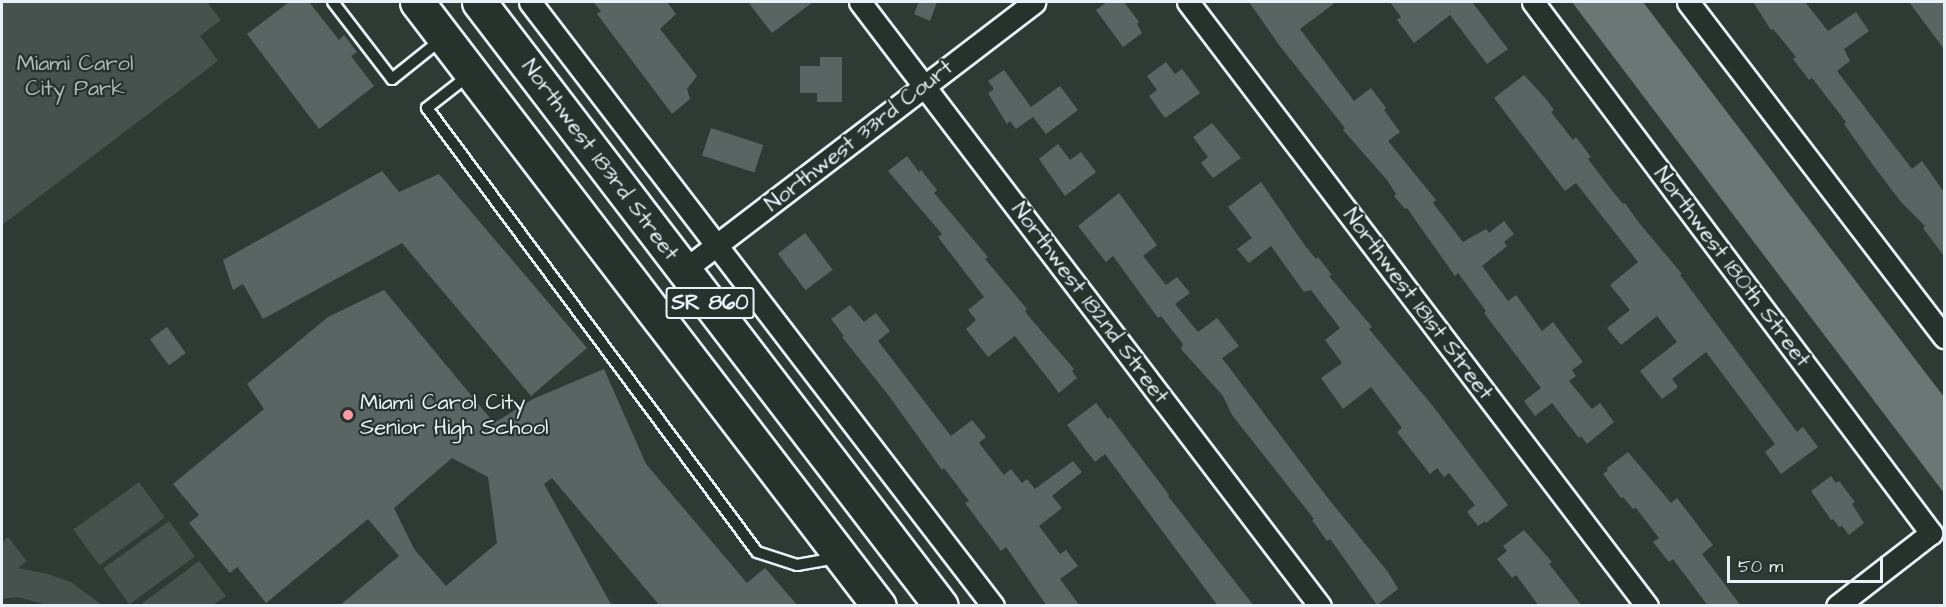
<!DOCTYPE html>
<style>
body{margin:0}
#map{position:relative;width:1946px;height:607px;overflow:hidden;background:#2e3b35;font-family:"Architects Daughter",sans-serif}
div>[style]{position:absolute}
.green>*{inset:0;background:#45524e;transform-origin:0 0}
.water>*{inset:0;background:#6b7775}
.building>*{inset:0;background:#596563;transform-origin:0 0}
.roads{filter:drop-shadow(2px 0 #e8f1f8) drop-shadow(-2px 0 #e8f1f8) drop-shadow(0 2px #e8f1f8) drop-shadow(0 -2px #e8f1f8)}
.service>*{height:10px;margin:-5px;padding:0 5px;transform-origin:5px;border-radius:5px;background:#26332d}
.minor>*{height:21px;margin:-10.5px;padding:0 10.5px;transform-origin:10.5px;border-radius:10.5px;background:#26332d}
.primary>*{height:33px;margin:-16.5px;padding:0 16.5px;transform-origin:16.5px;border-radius:16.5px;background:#26332d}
.dots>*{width:16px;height:16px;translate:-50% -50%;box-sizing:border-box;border:3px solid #26332d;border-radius:50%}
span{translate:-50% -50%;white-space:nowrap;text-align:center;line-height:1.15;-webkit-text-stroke:4.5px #26332d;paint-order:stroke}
.shield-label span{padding:2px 4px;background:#26332d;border:2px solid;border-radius:4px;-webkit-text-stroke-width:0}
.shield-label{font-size:21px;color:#e8f1f8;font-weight:700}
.park-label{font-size:22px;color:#afb9bc}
.street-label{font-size:22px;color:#e8f1f8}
.poi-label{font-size:22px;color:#e8f1f8}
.left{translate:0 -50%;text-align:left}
.frame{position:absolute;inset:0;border:3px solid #e8f1f8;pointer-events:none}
.scale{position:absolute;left:1727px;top:556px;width:156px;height:27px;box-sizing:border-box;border:3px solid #e8f1f8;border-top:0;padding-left:8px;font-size:18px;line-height:21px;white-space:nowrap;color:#e8f1f8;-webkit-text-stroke:4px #26332d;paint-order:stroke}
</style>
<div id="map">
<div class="green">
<i style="clip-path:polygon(2px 2px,207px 2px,221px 20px,200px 36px,218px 61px,2px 225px)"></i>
<i style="left:139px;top:482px;width:44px;height:81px;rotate:54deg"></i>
<i style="left:169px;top:521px;width:44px;height:81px;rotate:54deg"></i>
<i style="clip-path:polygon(8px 537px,27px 561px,18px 568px,48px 574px,71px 582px,102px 605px,47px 605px,17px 597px,2px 599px,2px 542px)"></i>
<i style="clip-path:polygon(199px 561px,226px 596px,213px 605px,140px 605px)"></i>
</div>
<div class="water">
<i style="clip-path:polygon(1572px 2px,1643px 2px,1944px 397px,1944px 493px)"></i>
</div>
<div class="building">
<i style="clip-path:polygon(289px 2px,309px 2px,339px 40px,344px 35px,357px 52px,351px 56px,374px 86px,319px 129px,247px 34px)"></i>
<i style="clip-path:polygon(593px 2px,667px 2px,676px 14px,660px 29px,697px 76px,687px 89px,690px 99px,672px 114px,597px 14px,601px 11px)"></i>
<i style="clip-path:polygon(748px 2px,813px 2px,772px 33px)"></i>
<i style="clip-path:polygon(919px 2px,937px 2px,930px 21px,914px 14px)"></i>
<i style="clip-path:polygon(1107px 2px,1124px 2px,1139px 22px,1137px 24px,1142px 33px,1123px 47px,1096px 10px)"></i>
<i style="clip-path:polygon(1249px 2px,1336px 2px,1300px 29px,1354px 101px,1371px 88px,1386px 108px,1384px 110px,1400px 132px,1388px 141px,1436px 200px,1433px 203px,1463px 242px,1486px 229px,1489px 233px,1504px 221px,1514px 234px,1504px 242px,1507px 246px,1482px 266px,1508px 301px,1516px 295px,1542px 331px,1553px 322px,1583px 362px,1572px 370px,1576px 376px,1569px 381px,1592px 409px,1600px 403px,1614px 422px,1587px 444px,1581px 436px,1579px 438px,1552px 403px,1535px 416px,1524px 401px,1541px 388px,1484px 313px,1486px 311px,1458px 273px,1455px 276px,1407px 208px,1405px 209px,1394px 196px,1396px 194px,1387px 180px,1343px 130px,1345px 128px,1279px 45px)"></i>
<i style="clip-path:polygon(1390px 2px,1472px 2px,1508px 49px,1487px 64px,1450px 15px,1414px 43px,1397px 20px,1401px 17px)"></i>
<i style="clip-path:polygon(1753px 2px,1805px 2px,1828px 31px,1856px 12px,1869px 31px,1844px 49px,1850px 61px,1837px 71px,1912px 169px,1922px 161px,1944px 192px,1944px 256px,1923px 228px,1925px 226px,1901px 202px,1873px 165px,1844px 124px,1846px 122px,1812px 78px,1809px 80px,1793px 59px,1796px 57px,1773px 29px,1771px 30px)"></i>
<i style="clip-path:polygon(1909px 2px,1944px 2px,1944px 49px)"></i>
<i style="clip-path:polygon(820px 57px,842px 57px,842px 102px,817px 102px,817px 93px,800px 93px,800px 66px,820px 66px)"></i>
<i style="clip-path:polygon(1166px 62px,1175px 74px,1182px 69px,1200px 93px,1165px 118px,1149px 96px,1157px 90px,1147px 76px)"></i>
<i style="clip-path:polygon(1004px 70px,1031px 107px,1060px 86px,1078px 110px,1046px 134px,1033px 117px,1016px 129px,1010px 121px,1007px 124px,988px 93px,994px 89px,988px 81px)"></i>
<i style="clip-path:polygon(1524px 75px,1546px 99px,1554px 110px,1551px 112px,1573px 140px,1576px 137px,1591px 157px,1588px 159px,1610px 188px,1623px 204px,1625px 203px,1640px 224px,1682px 274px,1680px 275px,1797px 432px,1803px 427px,1818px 447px,1781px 474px,1765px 452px,1775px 444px,1706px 352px,1672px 379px,1678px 387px,1662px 399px,1640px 371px,1677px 342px,1657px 316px,1621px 345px,1607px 328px,1630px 310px,1610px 285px,1638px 262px,1576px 183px,1565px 191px,1494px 98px)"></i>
<i style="clip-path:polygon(1212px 123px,1241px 158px,1213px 178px,1201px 163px,1208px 157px,1193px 137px)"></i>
<i style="left:711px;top:128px;width:55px;height:29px;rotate:18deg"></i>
<i style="clip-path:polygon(1058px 144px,1070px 160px,1081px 152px,1096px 172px,1065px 196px,1039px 159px)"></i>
<i style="clip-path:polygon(907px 156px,919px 172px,921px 170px,937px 190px,934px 193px,988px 257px,985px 259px,1027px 309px,1025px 311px,1031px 319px,1074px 369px,1072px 371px,1077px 378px,1059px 393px,1015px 336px,988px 357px,966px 329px,976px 320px,968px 310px,984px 297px,938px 237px,942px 234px,888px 171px)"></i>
<i style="clip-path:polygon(382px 171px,399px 192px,439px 174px,587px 348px,531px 396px,402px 243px,263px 319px,243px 284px,233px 290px,223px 260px)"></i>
<i style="clip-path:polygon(1261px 182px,1306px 247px,1316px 259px,1318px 257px,1332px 275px,1329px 276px,1372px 327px,1369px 329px,1432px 405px,1508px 505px,1486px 523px,1485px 521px,1478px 526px,1467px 512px,1475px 505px,1449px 473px,1444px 477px,1437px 468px,1430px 474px,1397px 432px,1402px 428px,1371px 387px,1343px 409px,1321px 378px,1342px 363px,1325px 340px,1340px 328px,1311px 290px,1304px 292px,1271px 246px,1249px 263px,1237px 249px,1252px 238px,1228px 207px)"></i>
<i style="clip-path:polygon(1119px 193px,1157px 245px,1143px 256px,1166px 285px,1177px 277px,1190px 293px,1175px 304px,1198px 332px,1217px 318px,1239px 346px,1222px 358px,1327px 497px,1388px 572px,1398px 589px,1377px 605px,1336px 547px,1330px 539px,1327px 541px,1312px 520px,1314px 519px,1232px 415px,1223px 396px,1181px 349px,1183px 344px,1161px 316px,1158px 318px,1113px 256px,1106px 262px,1078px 226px)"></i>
<i style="left:805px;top:233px;width:46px;height:34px;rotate:53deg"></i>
<i style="clip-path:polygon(evenodd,384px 290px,494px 423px,533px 399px,604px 369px,646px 464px,747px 583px,765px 568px,798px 606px,660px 606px,552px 478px,544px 484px,612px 606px,339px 606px,399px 556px,368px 519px,266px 603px,237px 567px,230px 573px,189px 523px,199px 515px,173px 484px,264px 409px,247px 384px,328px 317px,384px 290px,452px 458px,488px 477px,497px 543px,446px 586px,414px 549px,394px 508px,452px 458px)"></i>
<i style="clip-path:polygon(850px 305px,864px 322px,876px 313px,890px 331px,878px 341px,951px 436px,972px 420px,986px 437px,979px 443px,1004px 475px,1011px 469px,1022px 483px,1027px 479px,1035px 489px,1073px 461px,1082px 472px,1052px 496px,1062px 508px,1039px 526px,1060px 554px,1066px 550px,1078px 566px,1060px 579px,1080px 606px,1047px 606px,1006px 547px,1001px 551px,965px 503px,969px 501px,944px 468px,942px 470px,889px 396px,842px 337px,844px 336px,831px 319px)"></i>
<i style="left:167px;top:327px;width:32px;height:21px;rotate:54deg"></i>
<i style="clip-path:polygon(1096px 403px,1108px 419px,1110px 417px,1169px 495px,1168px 496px,1254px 606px,1218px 606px,1105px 454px,1095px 462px,1067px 425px)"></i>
<i style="clip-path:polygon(1628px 452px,1671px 503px,1677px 498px,1713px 545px,1702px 554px,1741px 606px,1708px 606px,1673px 559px,1669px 562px,1653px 542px,1659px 538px,1636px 508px,1633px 509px,1623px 497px,1621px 498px,1603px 474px,1608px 470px,1607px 468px)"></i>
<i style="clip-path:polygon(1831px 476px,1836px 483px,1839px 481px,1855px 502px,1852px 504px,1864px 523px,1849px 535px,1842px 526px,1839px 527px,1833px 519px,1831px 520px,1811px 491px)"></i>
<i style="clip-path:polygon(1524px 530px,1552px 562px,1549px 564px,1582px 606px,1539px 606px,1516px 575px,1512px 578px,1497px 559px,1507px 551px,1503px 546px)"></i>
</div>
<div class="roads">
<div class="service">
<i style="left:333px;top:2px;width:97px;rotate:52.5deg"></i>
<i style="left:392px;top:79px;width:64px;rotate:-38.7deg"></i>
<i style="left:468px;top:76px;width:52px;rotate:142deg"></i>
<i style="left:427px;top:108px;width:553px;rotate:53.38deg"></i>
<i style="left:757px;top:552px;width:42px;rotate:18deg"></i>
<i style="left:797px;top:565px;width:39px;rotate:-10deg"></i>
</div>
<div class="minor">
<i style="left:530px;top:2px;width:761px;rotate:52.53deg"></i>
<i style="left:860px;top:2px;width:759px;rotate:52.71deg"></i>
<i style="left:1188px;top:2px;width:759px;rotate:52.77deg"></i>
<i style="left:1533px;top:2px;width:664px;rotate:53.15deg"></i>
<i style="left:1931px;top:533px;width:119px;rotate:142.2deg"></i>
<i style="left:1688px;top:2px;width:422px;rotate:52.6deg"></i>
<i style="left:684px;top:270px;width:441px;rotate:-37.4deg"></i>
</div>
<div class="primary">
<i style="left:417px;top:2px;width:760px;rotate:52.59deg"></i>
<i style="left:479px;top:2px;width:760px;rotate:52.59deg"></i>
</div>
</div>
<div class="dots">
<i style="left:348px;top:415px;background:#ff9aa2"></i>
</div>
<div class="shield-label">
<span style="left:710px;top:303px">SR 860</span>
</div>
<div class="park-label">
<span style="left:75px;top:76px">Miami Carol<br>City Park</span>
</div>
<div class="street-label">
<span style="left:859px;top:136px;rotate:-38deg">Northwest 33rd Court</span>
<span style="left:600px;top:160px;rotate:53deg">Northwest 183rd Street</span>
<span style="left:1732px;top:267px;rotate:53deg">Northwest 180th Street</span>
<span style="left:1090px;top:303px;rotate:53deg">Northwest 182nd Street</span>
<span style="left:1418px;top:304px;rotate:53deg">Northwest 181st Street</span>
</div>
<div class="poi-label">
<span class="left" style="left:360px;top:415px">Miami Carol City<br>Senior High School</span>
</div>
<div class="frame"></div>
<div class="scale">50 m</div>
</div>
